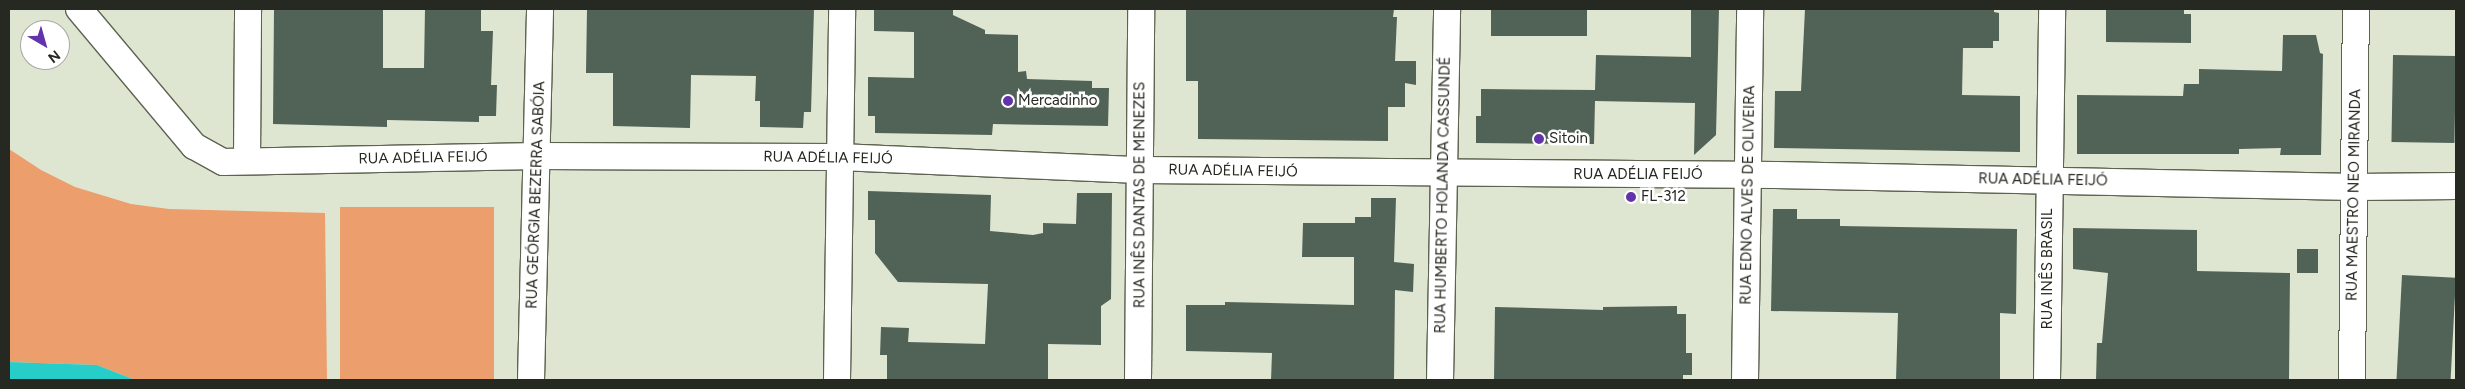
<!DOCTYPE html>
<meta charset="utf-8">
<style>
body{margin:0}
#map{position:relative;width:2465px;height:389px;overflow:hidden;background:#dee5d0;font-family:Figtree,sans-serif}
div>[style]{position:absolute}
.green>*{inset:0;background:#ec9e6c;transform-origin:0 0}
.water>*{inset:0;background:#27cdc9}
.building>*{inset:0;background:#516357;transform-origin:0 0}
.roads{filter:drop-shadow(1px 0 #5d6351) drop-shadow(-1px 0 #5d6351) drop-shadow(0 1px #5d6351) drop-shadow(0 -1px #5d6351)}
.minor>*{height:26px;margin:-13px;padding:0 13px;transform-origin:13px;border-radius:13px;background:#fff}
.dots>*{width:14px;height:14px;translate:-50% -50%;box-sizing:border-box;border:2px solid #fff;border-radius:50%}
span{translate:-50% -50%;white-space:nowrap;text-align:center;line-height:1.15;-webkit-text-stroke:5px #fff;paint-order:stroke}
.poi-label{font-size:15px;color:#262921}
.left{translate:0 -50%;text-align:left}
.street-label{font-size:15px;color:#262921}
.frame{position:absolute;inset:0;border:10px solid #262921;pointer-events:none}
.north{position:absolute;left:20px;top:20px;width:50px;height:50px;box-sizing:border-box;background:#fff;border:1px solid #a8a9a6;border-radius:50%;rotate:142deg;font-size:14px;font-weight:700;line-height:20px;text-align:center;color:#262921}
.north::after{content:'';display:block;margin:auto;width:18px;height:22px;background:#6233ab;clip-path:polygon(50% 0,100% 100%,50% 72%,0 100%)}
</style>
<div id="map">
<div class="green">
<i style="clip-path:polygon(9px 149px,41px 170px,75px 187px,131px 204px,169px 209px,325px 213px,327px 380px,135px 380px,97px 365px,9px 362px)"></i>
<i style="left:340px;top:207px;width:154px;height:173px"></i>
</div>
<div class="water">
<i style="clip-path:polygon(9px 362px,97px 365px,135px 380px,9px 380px)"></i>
</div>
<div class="building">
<i style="clip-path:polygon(274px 9px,383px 9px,383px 68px,424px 68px,425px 9px,481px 9px,481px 31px,493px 31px,491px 85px,497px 85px,496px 116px,479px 116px,479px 122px,387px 120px,387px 127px,273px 124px)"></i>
<i style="clip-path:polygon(587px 9px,814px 9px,811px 112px,804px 112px,803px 128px,760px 127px,760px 101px,755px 101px,756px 76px,691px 75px,690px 128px,613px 126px,613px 73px,586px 73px)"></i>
<i style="clip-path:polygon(874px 9px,953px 9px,953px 15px,985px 30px,985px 34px,1018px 35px,1018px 72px,1026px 71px,1027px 79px,1092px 81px,1092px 88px,1109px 88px,1108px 126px,993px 124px,992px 135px,875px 133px,875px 116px,868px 116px,868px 77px,914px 78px,914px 32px,874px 31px)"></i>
<i style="clip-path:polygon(1186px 9px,1394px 9px,1393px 17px,1397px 17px,1395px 61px,1416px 61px,1416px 85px,1405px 83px,1405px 107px,1388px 107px,1388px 141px,1198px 139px,1198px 81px,1186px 81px)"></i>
<i style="left:1491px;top:9px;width:96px;height:27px"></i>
<i style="clip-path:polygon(1691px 9px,1719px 9px,1716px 135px,1694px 155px,1695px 103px,1595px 101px,1594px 144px,1476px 143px,1476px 116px,1481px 116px,1481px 89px,1595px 90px,1596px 55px,1691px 57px)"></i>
<i style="clip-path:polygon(1805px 9px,1994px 9px,1994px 12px,1999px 13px,1999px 41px,1993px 41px,1993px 48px,1963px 48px,1962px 95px,2020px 96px,2020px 152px,1774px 148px,1775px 91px,1801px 91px)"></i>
<i style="clip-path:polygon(2106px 9px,2184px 9px,2184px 14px,2191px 14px,2191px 43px,2106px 42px)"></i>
<i style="clip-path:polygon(2283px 35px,2316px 35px,2320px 53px,2323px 54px,2321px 155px,2280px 155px,2281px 148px,2239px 149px,2239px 154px,2077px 154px,2077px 95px,2183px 96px,2184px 84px,2199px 84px,2199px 69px,2282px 71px)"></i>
<i style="left:2393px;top:55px;width:63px;height:87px;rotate:1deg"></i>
<i style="clip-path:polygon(868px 191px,991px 195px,990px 231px,1033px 235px,1043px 233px,1043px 223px,1076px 224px,1077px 193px,1112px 193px,1111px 299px,1101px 306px,1101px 345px,1048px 344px,1048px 380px,887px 380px,887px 355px,880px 355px,881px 327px,909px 328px,908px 342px,985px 344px,988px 284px,898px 282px,875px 253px,875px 220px,868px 220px)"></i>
<i style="clip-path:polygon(1371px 198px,1396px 198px,1394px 262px,1414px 264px,1413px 292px,1395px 290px,1394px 380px,1271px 380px,1272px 353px,1186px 351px,1186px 305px,1225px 305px,1225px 302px,1354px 305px,1354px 257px,1302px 257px,1303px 223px,1355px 223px,1355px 217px,1371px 217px)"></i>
<i style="clip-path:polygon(1773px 209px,1797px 209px,1797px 219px,1840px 219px,1840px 226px,2017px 229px,2016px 314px,2000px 313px,2000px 380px,1896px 380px,1898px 313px,1771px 311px)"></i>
<i style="clip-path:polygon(2073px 228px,2197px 230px,2197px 271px,2290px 273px,2289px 380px,2096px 380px,2097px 343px,2102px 343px,2108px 273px,2073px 269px)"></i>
<i style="left:2297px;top:249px;width:21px;height:24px"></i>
<i style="left:2402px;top:275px;width:54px;height:105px;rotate:3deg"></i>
<i style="clip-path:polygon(1677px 306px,1677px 314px,1686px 314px,1686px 353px,1692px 353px,1692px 375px,1683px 375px,1683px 380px,1494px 380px,1495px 307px,1603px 310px,1603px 307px)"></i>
</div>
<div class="roads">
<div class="minor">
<i style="left:79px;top:9px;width:179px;rotate:50deg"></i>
<i style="left:194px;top:146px;width:33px;rotate:29deg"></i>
<i style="left:223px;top:162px;width:315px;rotate:-1.1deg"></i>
<i style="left:538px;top:156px;width:301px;rotate:0.2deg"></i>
<i style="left:839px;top:157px;width:301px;rotate:2.5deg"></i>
<i style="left:1140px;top:170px;width:636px;rotate:0.45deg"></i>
<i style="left:1776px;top:175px;width:579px;rotate:1.19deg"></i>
<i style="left:2355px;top:187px;width:101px;rotate:-0.6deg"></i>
<i style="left:247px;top:161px;width:152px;rotate:-89.6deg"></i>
<i style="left:531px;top:380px;width:371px;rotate:-88.6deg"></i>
<i style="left:837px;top:380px;width:371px;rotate:-89.2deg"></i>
<i style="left:1138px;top:380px;width:371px;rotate:-89.5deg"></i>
<i style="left:1440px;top:380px;width:371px;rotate:-88.9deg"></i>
<i style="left:1745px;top:380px;width:371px;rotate:-89.2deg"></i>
<i style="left:2047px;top:380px;width:371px;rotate:-89.2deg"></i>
<i style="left:2352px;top:380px;width:371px;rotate:-89.4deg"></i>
</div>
</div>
<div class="dots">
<i style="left:1008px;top:101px;background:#6233ab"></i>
<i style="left:1539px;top:139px;background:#6233ab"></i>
<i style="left:1631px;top:197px;background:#6233ab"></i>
</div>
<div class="poi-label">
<span class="left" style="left:1018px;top:101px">Mercadinho</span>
<span class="left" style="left:1549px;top:139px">Sitoin</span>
<span class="left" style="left:1641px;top:197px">FL-312</span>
</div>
<div class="street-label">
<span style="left:423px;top:158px;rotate:-1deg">RUA ADÉLIA FEIJÓ</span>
<span style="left:828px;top:158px;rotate:1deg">RUA ADÉLIA FEIJÓ</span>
<span style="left:1233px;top:171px;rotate:1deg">RUA ADÉLIA FEIJÓ</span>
<span style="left:1638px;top:175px">RUA ADÉLIA FEIJÓ</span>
<span style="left:2043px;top:180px;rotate:1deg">RUA ADÉLIA FEIJÓ</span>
<span style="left:536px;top:195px;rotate:-88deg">RUA GEÓRGIA BEZERRA SABÓIA</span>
<span style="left:1140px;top:195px;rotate:-90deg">RUA INÊS DANTAS DE MENEZES</span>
<span style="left:1443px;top:195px;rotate:-89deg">RUA HUMBERTO HOLANDA CASSUNDÉ</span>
<span style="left:1748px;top:195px;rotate:-89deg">RUA EDNO ALVES DE OLIVEIRA</span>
<span style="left:2354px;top:195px;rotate:-89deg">RUA MAESTRO NEO MIRANDA</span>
<span style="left:2048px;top:269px;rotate:-90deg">RUA INÊS BRASIL</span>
</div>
<div class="frame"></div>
<div class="north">N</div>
</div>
